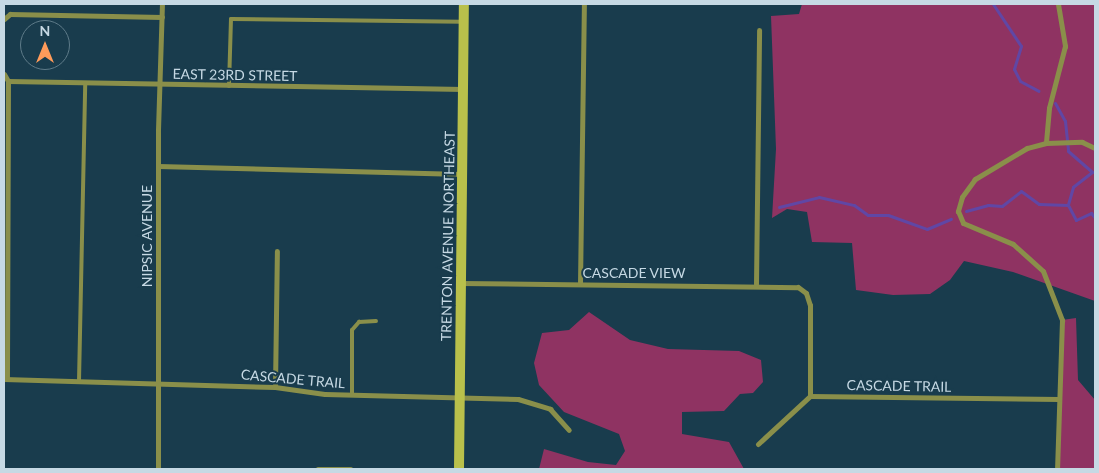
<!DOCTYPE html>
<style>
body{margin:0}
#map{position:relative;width:1099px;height:473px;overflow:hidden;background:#193c4d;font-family:Lato,sans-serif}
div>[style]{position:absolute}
.green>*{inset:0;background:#8f3362}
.stream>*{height:3px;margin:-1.5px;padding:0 1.5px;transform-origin:1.5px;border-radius:1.5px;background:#6047a5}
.lane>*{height:4px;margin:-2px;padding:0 2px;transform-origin:2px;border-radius:2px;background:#8a8f4a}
.street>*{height:5px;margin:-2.5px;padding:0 2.5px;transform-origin:2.5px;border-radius:2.5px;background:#8a8f4a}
.secondary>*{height:10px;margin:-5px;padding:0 5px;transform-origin:5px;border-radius:5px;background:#b9c04b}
span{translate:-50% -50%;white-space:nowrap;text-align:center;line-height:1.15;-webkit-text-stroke:4px #193c4d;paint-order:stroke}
.street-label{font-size:14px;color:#c6d9e4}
.frame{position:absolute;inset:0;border:5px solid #c6d9e4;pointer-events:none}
.north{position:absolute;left:20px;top:20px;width:50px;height:50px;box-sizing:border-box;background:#193c4d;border:1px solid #5e7b89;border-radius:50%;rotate:0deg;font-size:14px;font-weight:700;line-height:20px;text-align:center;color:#c6d9e4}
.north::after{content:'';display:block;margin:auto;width:18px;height:22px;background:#ff9b5a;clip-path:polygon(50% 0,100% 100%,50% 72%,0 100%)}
</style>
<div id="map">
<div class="green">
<i style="clip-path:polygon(802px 4px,1095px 4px,1095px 301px,1013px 272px,964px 261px,950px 280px,930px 294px,893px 295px,856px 290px,852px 243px,812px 242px,807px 212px,787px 209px,772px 218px,776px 149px,771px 16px,799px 14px)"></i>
<i style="clip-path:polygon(589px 312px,630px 340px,668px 349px,739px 351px,761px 360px,763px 382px,753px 393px,740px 394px,724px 411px,682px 412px,682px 434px,729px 442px,744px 469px,539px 469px,544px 449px,588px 462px,616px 465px,625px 451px,619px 434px,564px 412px,539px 385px,534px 363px,542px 333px,569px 330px)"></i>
<i style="clip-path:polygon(1076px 318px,1078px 380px,1095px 400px,1095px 469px,1057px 469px,1062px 320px)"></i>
</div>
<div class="stream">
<i style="left:993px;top:4px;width:50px;rotate:56.3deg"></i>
<i style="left:1021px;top:46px;width:24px;rotate:107deg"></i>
<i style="left:1014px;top:69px;width:13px;rotate:63deg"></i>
<i style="left:1020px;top:81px;width:21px;rotate:28deg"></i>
<i style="left:1055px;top:103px;width:21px;rotate:61deg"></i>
<i style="left:1065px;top:121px;width:30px;rotate:84deg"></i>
<i style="left:1068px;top:151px;width:32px;rotate:41deg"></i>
<i style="left:1092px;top:172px;width:24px;rotate:142deg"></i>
<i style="left:1073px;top:187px;width:19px;rotate:106deg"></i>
<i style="left:1068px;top:205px;width:17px;rotate:62deg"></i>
<i style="left:1076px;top:220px;width:17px;rotate:-25deg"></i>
<i style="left:1091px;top:213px;width:6px;rotate:51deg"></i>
<i style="left:779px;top:207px;width:41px;rotate:-14deg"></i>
<i style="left:819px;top:197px;width:36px;rotate:13deg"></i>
<i style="left:854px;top:205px;width:17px;rotate:36deg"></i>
<i style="left:868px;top:215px;width:20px"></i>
<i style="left:888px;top:215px;width:41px;rotate:19.7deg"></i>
<i style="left:927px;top:229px;width:26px;rotate:-23deg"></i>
<i style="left:966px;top:211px;width:23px;rotate:-15deg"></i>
<i style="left:988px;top:205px;width:14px;rotate:4deg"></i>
<i style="left:1002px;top:206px;width:24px;rotate:-38deg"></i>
<i style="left:1021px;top:191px;width:22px;rotate:36deg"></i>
<i style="left:1039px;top:204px;width:29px;rotate:2deg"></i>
</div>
<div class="lane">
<i style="left:229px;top:86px;width:67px;rotate:-88.3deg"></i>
<i style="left:231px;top:19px;width:231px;rotate:0.7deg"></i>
<i style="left:79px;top:381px;width:298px;rotate:-88.8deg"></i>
<i style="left:352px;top:395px;width:65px;rotate:-90deg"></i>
<i style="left:352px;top:330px;width:11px;rotate:-49deg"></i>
<i style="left:359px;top:322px;width:17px;rotate:-3deg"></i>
<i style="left:318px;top:469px;width:33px"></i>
</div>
<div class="street">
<i style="left:1058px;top:4px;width:43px;rotate:80.5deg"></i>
<i style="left:1065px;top:46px;width:64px;rotate:104.5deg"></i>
<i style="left:1049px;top:108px;width:35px;rotate:95deg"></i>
<i style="left:1046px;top:143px;width:36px;rotate:-2deg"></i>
<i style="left:1082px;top:142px;width:14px;rotate:25deg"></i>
<i style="left:4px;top:19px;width:8px;rotate:-40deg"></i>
<i style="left:10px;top:14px;width:152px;rotate:1.1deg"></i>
<i style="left:4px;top:74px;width:8px;rotate:60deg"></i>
<i style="left:8px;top:81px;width:298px;rotate:90.2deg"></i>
<i style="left:8px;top:81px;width:455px;rotate:1deg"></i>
<i style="left:1046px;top:143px;width:20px;rotate:165deg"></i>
<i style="left:1027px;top:148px;width:61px;rotate:149.2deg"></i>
<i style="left:975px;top:179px;width:22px;rotate:126deg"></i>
<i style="left:962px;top:197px;width:15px;rotate:106deg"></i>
<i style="left:958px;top:211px;width:13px;rotate:67deg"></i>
<i style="left:963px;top:223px;width:54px;rotate:22.8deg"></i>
<i style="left:1013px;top:244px;width:40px;rotate:42deg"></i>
<i style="left:1043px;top:271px;width:53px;rotate:68.8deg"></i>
<i style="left:1062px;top:320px;width:149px;rotate:91.9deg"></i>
<i style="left:158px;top:166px;width:304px;rotate:1.5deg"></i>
<i style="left:460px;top:283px;width:338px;rotate:0.7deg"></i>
<i style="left:798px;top:287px;width:10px;rotate:37deg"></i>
<i style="left:806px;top:293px;width:13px;rotate:72deg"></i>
<i style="left:810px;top:305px;width:91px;rotate:90deg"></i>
<i style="left:580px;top:284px;width:280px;rotate:-89.2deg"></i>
<i style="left:756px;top:284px;width:254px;rotate:-89.3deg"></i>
<i style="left:4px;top:379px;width:271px;rotate:1.7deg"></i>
<i style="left:275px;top:387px;width:50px;rotate:8deg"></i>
<i style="left:325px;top:394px;width:193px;rotate:1.5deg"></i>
<i style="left:518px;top:399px;width:34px;rotate:17deg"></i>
<i style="left:550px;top:409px;width:28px;rotate:48deg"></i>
<i style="left:275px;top:387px;width:136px;rotate:-89.2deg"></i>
<i style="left:758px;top:444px;width:71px;rotate:-42.7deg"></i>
<i style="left:810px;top:396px;width:249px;rotate:0.7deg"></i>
<i style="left:158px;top:469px;width:339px;rotate:-90deg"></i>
<i style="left:158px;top:130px;width:126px;rotate:-88.2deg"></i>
</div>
<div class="secondary">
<i style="left:459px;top:469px;width:465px;rotate:-89.4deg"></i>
</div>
<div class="street-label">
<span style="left:235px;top:75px;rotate:1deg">EAST 23RD STREET</span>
<span style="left:147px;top:236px;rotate:-90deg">NIPSIC AVENUE</span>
<span style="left:448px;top:236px;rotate:-89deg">TRENTON AVENUE NORTHEAST</span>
<span style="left:634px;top:273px">CASCADE VIEW</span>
<span style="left:293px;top:379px;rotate:5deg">CASCADE TRAIL</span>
<span style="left:899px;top:386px;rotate:1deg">CASCADE TRAIL</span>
</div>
<div class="frame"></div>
<div class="north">N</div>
</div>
